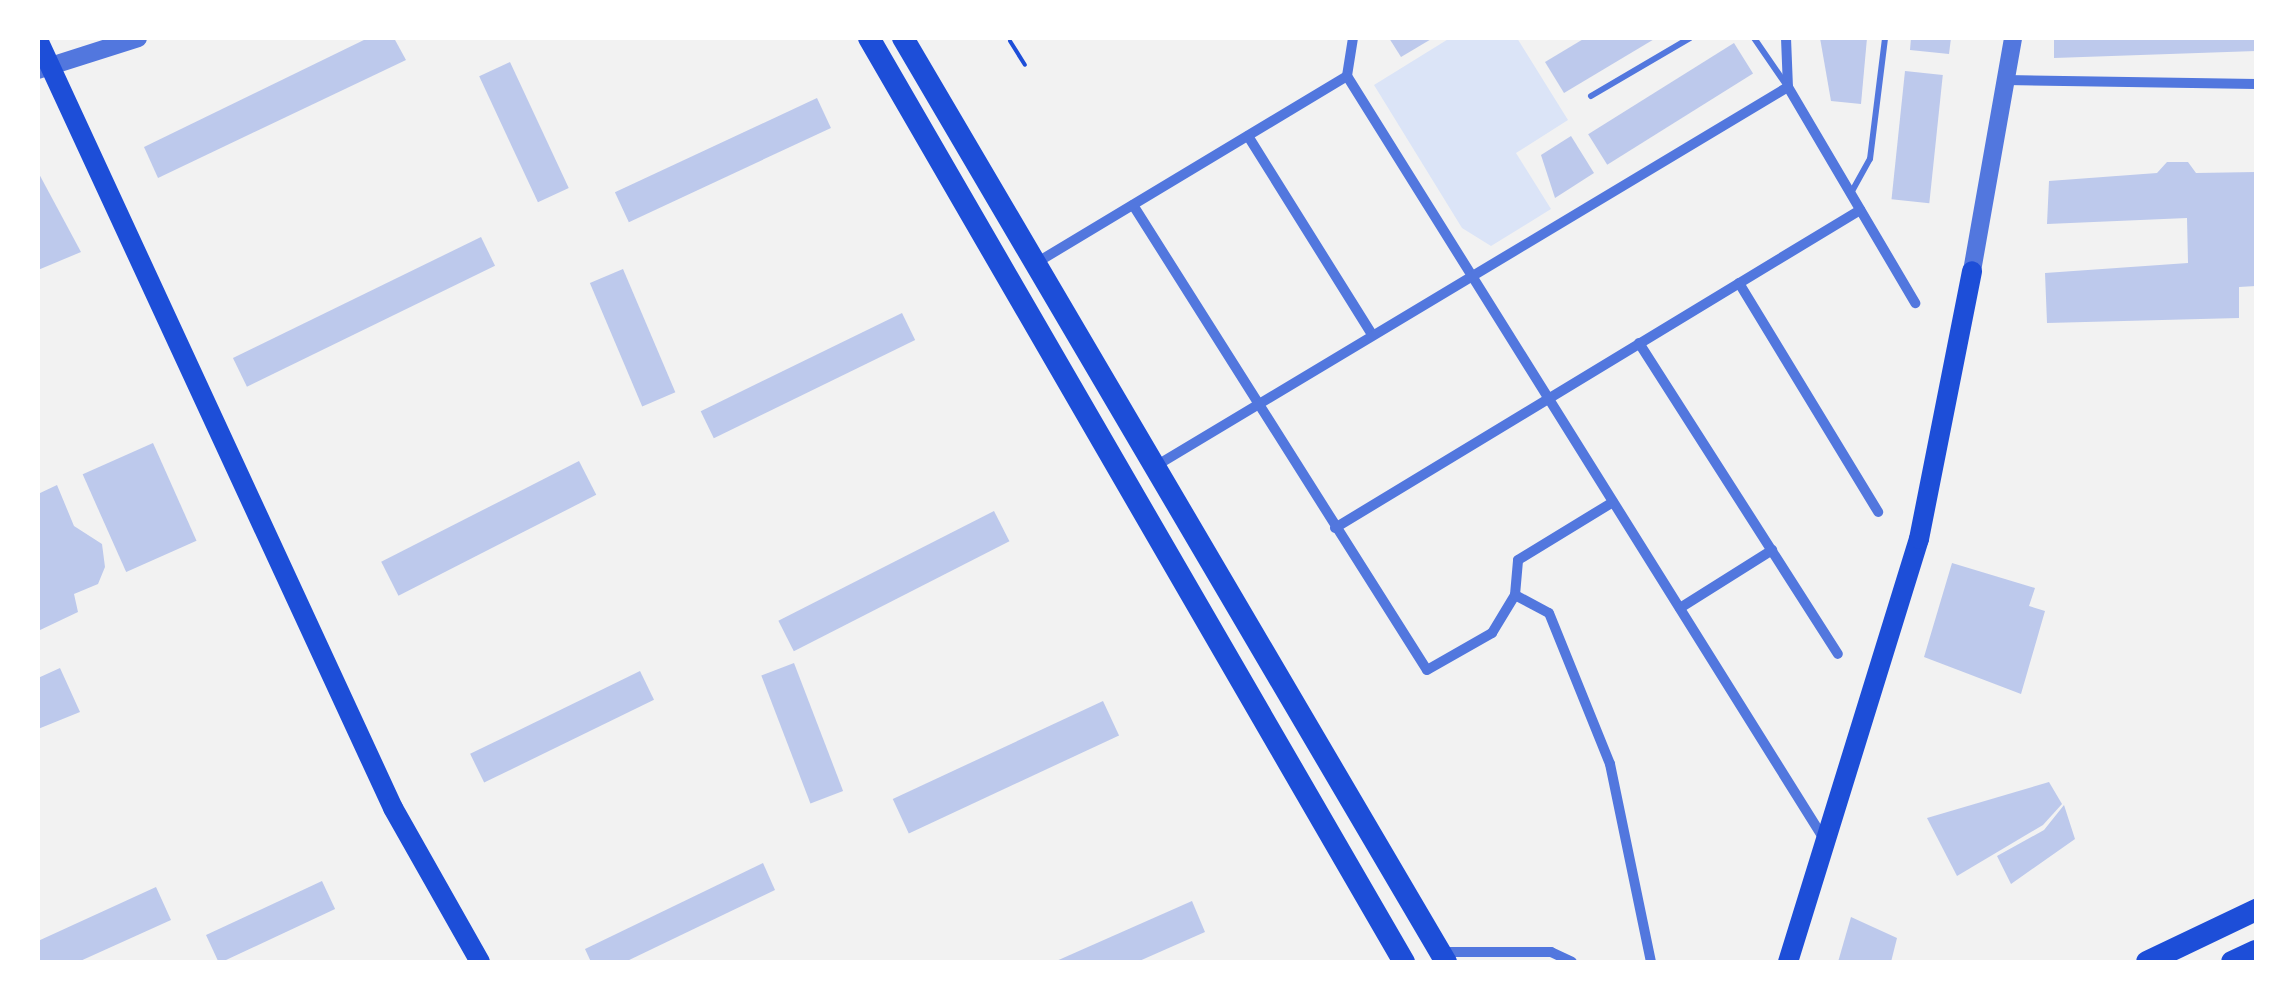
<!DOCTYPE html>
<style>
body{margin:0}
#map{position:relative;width:2294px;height:1000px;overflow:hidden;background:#f2f2f2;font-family:"Exo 2",sans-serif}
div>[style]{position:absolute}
.green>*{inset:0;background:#dbe4f7}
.building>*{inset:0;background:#bdc9ec;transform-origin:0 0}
.path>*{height:4px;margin:-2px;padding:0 2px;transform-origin:2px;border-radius:2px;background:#1d4ed8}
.service>*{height:6px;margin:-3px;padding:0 3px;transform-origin:3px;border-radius:3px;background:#5277de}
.minor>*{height:10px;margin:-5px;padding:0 5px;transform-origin:5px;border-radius:5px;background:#5277de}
.tertiary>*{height:18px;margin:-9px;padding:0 9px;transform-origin:9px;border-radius:9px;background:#5277de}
.secondary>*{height:20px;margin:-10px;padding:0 10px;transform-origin:10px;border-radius:10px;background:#1d4ed8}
.primary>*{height:22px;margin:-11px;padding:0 11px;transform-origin:11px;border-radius:11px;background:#1d4ed8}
.trunk>*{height:22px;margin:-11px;padding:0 11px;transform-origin:11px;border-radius:11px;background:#1d4ed8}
span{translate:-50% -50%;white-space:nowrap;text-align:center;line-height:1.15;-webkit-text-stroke:10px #fff;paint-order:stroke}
.frame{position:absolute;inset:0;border:40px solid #fff;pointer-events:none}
</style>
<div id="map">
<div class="green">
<i style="clip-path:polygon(1450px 38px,1517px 38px,1568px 120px,1516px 153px,1551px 209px,1491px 246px,1462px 228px,1374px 85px)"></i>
</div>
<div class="building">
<i style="clip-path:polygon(368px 38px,394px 38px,406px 60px,158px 178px,144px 147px)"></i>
<i style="clip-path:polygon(1389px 38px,1433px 38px,1401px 57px)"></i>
<i style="clip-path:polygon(1585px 38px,1656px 38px,1564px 93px,1545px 62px)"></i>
<i style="clip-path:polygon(1820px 38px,1867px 38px,1861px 104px,1831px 101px)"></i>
<i style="clip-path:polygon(1911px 38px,1951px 38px,1949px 54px,1910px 50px)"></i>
<i style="clip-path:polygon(2054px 38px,2256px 38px,2256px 51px,2054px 58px)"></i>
<i style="left:1734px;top:43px;width:36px;height:172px;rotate:58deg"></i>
<i style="left:510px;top:62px;width:139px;height:34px;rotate:65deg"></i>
<i style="left:1905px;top:71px;width:38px;height:129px;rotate:6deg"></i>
<i style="left:817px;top:98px;width:33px;height:223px;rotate:65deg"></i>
<i style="clip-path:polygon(1571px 136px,1594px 173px,1555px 198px,1541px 155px)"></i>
<i style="clip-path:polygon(2167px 162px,2188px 162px,2196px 173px,2256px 172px,2256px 286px,2239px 287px,2239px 318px,2047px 323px,2045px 273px,2188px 263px,2187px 218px,2047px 224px,2049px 181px,2157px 173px)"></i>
<i style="clip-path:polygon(38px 172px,81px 252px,38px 270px)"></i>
<i style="left:481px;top:237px;width:32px;height:276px;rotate:64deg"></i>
<i style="left:623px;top:269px;width:134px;height:36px;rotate:67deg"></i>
<i style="left:902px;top:313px;width:30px;height:224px;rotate:64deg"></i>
<i style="left:153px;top:443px;width:107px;height:77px;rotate:66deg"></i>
<i style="left:579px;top:461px;width:38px;height:222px;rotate:63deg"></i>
<i style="clip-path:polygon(57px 485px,74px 526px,102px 544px,105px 567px,98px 584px,74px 594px,78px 612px,38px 631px,38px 494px)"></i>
<i style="left:994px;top:511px;width:34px;height:242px;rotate:63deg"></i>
<i style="clip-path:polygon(1952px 563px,2035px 588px,2029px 606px,2045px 611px,2021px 694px,1924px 657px)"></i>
<i style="left:794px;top:663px;width:137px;height:35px;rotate:69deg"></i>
<i style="clip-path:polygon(60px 668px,80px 712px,38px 729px,38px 678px)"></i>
<i style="left:640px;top:671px;width:32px;height:189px;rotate:64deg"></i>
<i style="left:1103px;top:701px;width:38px;height:232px;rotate:65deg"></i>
<i style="clip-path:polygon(2049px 782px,2062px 804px,2043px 825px,1957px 876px,1927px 818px)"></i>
<i style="clip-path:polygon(2064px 805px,2075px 839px,2011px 884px,1997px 856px,2044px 830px)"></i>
<i style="clip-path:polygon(763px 863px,775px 890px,625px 962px,591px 962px,585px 949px)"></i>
<i style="left:322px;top:881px;width:31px;height:128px;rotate:65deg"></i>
<i style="clip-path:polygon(156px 887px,171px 920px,78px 962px,38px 962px,38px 941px)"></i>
<i style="clip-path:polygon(1192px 901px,1205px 932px,1137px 962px,1054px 962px)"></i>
<i style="clip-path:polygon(1851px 917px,1897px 938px,1891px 962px,1838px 962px)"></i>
</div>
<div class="path">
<i style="left:1010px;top:41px;width:28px;rotate:58deg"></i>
</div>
<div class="service">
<i style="left:1754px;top:38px;width:58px;rotate:55.5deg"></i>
<i style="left:1591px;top:96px;width:115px;rotate:-30.4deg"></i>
<i style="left:1851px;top:193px;width:39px;rotate:-61deg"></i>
<i style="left:1870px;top:159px;width:122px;rotate:-82.9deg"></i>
</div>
<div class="minor">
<i style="left:1353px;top:38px;width:38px;rotate:99deg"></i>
<i style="left:1347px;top:76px;width:900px;rotate:57.99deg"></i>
<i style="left:1786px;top:38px;width:49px;rotate:87.7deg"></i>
<i style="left:1788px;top:87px;width:251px;rotate:59.5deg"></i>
<i style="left:2006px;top:80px;width:250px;rotate:0.9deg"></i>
<i style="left:1248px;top:136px;width:232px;rotate:58deg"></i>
<i style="left:1133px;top:205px;width:550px;rotate:57.7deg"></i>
<i style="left:1427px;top:670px;width:75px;rotate:-29.6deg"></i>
<i style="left:1492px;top:633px;width:44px;rotate:-58.8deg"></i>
<i style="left:1515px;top:595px;width:35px;rotate:-85deg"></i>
<i style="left:1518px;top:560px;width:111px;rotate:-31.4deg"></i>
<i style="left:1036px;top:263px;width:363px;rotate:-31deg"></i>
<i style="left:1739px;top:283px;width:268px;rotate:58.7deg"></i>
<i style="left:1639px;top:343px;width:369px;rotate:57.4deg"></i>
<i style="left:1154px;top:467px;width:739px;rotate:-30.94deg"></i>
<i style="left:1335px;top:528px;width:614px;rotate:-31.2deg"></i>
<i style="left:1515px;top:595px;width:38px;rotate:28deg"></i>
<i style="left:1549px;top:613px;width:163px;rotate:68deg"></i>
<i style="left:1610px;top:764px;width:202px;rotate:78.3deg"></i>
<i style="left:1680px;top:608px;width:109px;rotate:-32.2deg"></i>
<i style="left:1441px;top:952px;width:110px"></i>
<i style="left:1551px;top:952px;width:23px;rotate:25deg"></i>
</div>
<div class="tertiary">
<i style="left:38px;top:70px;width:105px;rotate:-17.7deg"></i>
<i style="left:1972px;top:271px;width:237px;rotate:-80deg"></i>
</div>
<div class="secondary">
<i style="left:38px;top:40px;width:846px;rotate:65.19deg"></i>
<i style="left:393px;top:808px;width:177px;rotate:60.5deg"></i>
<i style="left:1788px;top:962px;width:443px;rotate:-72.8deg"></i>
<i style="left:1919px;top:539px;width:273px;rotate:-78.8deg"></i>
</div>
<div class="primary">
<i style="left:869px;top:38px;width:1068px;rotate:59.93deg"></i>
<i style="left:903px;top:38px;width:1072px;rotate:59.56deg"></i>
<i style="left:2147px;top:962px;width:121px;rotate:-25.5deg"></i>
</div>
<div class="trunk">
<i style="left:2232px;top:962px;width:26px;rotate:-25deg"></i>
</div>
<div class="frame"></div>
</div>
